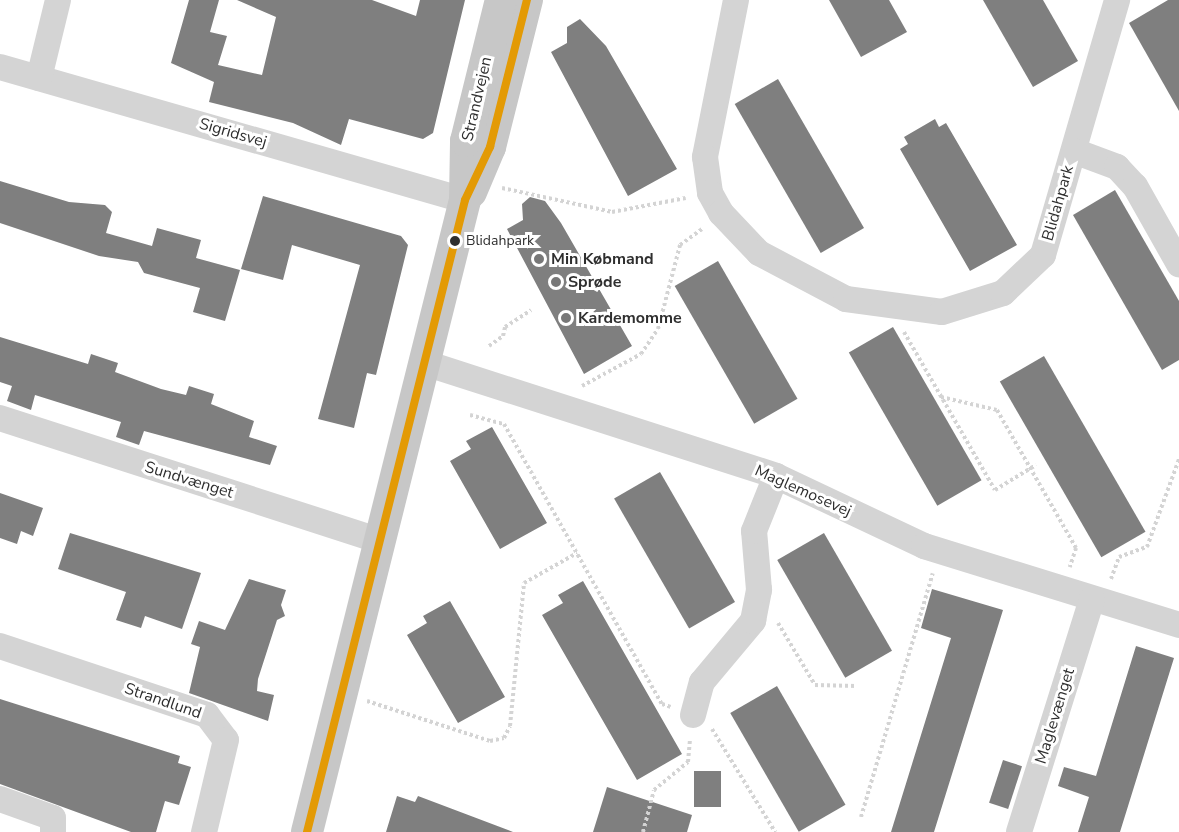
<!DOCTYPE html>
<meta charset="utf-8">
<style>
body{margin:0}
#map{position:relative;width:1179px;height:832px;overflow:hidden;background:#fff;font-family:"Nunito Sans",sans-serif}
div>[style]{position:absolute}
.building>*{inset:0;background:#7f7f7f;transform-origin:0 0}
.path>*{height:4px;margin-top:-2px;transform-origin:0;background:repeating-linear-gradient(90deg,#d4d4d4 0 3px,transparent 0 6px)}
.minor>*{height:26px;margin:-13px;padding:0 13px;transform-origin:13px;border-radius:13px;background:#d4d4d4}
.major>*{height:32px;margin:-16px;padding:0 16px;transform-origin:16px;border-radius:16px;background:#c7c7c7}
.bus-1>*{height:8px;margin:-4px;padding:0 4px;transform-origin:4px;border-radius:4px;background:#e39a05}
.dots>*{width:16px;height:16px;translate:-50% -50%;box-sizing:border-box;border:3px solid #fff;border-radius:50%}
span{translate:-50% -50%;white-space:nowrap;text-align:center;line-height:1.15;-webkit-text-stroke:6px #fff;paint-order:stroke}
.bus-label{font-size:14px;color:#2f2f2f}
.left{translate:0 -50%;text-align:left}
.street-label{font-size:16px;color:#2f2f2f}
.poi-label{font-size:16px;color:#2f2f2f;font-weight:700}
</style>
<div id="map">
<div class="building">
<i style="clip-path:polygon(189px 0,219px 0,210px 32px,227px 36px,218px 65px,262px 75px,276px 17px,237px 0,372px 0,416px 16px,420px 0,465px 0,433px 133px,423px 139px,349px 119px,341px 145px,293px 123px,209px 102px,218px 66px,214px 82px,171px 63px)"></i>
<i style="clip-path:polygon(829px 0,889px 0,907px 32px,861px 57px)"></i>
<i style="clip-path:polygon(983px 0,1043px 0,1078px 61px,1033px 87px)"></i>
<i style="clip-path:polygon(1168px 0,1179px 0,1179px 111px,1129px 23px)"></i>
<i style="clip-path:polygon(580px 19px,606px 46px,677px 169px,628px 196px,551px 52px,567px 43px,567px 27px)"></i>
<i style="left:778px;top:79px;width:172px;height:50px;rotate:60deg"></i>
<i style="clip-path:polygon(935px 119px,939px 127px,946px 123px,1017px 245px,970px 271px,900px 149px,908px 144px,904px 137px)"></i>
<i style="clip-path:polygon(0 181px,69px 202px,105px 205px,112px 212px,106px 233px,152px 246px,157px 228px,201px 240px,196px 258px,240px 270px,225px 321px,193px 312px,200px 288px,144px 273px,138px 262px,99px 256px,0 223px)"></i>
<i style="clip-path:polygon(1115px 190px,1179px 301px,1179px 360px,1162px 370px,1073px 215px)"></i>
<i style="clip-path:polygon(263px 196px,401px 236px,408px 245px,376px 375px,367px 373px,354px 428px,318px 419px,360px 265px,292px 245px,283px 280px,241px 269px)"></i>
<i style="clip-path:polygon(530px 197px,545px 201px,561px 223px,632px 346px,584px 374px,507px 229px,523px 220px,522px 204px)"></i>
<i style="left:718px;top:261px;width:159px;height:50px;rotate:60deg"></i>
<i style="left:893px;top:327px;width:177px;height:51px;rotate:60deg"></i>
<i style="clip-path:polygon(0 337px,88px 364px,91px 354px,118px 363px,115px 372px,161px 389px,186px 395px,189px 386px,214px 394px,211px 404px,254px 421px,249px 437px,277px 446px,270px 465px,144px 431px,139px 445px,116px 437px,121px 422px,35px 395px,31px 410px,7px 401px,12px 386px,0 382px)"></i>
<i style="left:1044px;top:356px;width:203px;height:51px;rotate:60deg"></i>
<i style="clip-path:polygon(492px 427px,547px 523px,500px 549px,450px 461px,471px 449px,466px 441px)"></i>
<i style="left:660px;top:472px;width:150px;height:53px;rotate:60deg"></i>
<i style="clip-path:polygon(0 493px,43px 508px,33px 536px,21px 531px,17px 544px,0 538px)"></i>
<i style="clip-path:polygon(70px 533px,201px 573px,182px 629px,145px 616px,141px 628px,116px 620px,126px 592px,58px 569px)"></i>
<i style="left:824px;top:533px;width:136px;height:54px;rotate:60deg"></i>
<i style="clip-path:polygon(249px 579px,286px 590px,281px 605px,285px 616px,277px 620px,258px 679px,257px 691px,274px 695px,268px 721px,189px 693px,200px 647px,191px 644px,199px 621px,225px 630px)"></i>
<i style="clip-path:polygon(583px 581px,682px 754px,637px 780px,542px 615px,563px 603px,558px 595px)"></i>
<i style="clip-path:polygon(932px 589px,1003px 610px,934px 832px,891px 832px,951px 638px,921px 628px)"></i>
<i style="clip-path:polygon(450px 601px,505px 697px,458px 723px,407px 635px,427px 623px,423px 616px)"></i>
<i style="clip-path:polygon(1136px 646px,1174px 658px,1120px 832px,1078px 832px,1089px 797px,1058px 786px,1064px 767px,1096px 776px)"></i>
<i style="left:777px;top:686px;width:137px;height:54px;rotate:60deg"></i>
<i style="clip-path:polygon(0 699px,180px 756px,178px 763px,191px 767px,179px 805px,165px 801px,156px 832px,131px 832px,0 784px)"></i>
<i style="left:1003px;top:760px;width:20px;height:45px;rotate:18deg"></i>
<i style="left:721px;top:771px;width:36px;height:27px;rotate:90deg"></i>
<i style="clip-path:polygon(607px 787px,692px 815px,687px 832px,593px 832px)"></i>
<i style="clip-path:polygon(397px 796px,415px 802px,418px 796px,513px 832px,386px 832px)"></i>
</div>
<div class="path">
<i style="left:502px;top:188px;width:113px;rotate:12.3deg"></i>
<i style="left:612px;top:212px;width:75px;rotate:-10.7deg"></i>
<i style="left:904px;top:332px;width:182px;rotate:60.1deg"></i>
<i style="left:995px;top:490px;width:48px;rotate:-31.4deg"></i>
<i style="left:489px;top:346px;width:17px;rotate:-36deg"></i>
<i style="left:503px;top:336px;width:9px;rotate:-77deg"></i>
<i style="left:505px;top:327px;width:31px;rotate:-33deg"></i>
<i style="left:582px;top:386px;width:67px;rotate:-28.5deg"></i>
<i style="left:641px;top:354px;width:30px;rotate:-56deg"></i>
<i style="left:658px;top:329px;width:87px;rotate:-75.3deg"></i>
<i style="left:680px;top:245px;width:27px;rotate:-36deg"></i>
<i style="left:941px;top:397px;width:57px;rotate:13.1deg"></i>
<i style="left:997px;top:410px;width:159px;rotate:60.2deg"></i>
<i style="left:1076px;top:548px;width:20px;rotate:108deg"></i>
<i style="left:470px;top:415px;width:35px;rotate:15deg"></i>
<i style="left:504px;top:424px;width:322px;rotate:60.6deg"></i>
<i style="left:662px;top:704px;width:9px;rotate:18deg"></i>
<i style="left:1111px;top:579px;width:23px;rotate:-70deg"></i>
<i style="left:1119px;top:557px;width:30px;rotate:-20deg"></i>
<i style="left:1147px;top:547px;width:94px;rotate:-70deg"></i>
<i style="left:778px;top:623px;width:72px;rotate:59.2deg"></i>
<i style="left:815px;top:685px;width:41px;rotate:1.4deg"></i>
<i style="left:367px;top:701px;width:129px;rotate:18deg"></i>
<i style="left:490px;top:741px;width:14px;rotate:-12deg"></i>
<i style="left:504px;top:738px;width:13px;rotate:-63deg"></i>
<i style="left:510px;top:726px;width:144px;rotate:-84.4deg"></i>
<i style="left:524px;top:583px;width:61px;rotate:-29.5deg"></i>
<i style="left:712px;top:729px;width:121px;rotate:58.5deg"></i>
<i style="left:861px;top:817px;width:254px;rotate:-73.6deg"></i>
<i style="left:643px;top:832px;width:43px;rotate:-75.3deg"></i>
<i style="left:654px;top:790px;width:44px;rotate:-39.5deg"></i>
<i style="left:688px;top:762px;width:22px;rotate:-85deg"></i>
</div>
<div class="minor">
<i style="left:736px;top:0;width:160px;rotate:101.2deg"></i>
<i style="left:705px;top:157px;width:36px;rotate:82deg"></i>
<i style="left:710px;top:193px;width:23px;rotate:61deg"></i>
<i style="left:721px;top:213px;width:55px;rotate:46.5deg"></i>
<i style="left:759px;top:253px;width:98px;rotate:27.9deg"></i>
<i style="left:846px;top:299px;width:97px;rotate:7.7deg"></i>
<i style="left:942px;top:312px;width:64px;rotate:-17.3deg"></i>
<i style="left:1003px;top:293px;width:55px;rotate:-43.5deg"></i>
<i style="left:1043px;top:255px;width:266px;rotate:-73.8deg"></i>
<i style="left:0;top:67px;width:484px;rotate:16deg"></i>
<i style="left:39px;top:78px;width:80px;rotate:-76.3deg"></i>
<i style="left:1074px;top:151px;width:46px;rotate:20.4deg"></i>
<i style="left:1117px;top:167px;width:26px;rotate:47deg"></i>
<i style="left:1135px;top:186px;width:90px;rotate:60.6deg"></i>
<i style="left:425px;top:363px;width:369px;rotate:17.8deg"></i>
<i style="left:776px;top:476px;width:164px;rotate:25.3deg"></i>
<i style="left:924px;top:546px;width:267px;rotate:17.2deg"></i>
<i style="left:0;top:418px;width:397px;rotate:17.9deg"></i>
<i style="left:0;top:646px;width:218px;rotate:18.4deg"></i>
<i style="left:207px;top:715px;width:31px;rotate:53deg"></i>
<i style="left:226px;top:740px;width:95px;rotate:103.4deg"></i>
<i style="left:693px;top:715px;width:34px;rotate:-75deg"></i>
<i style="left:702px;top:682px;width:80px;rotate:-50.1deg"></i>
<i style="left:753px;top:621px;width:32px;rotate:-79deg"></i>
<i style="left:759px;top:590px;width:59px;rotate:-94.8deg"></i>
<i style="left:754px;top:531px;width:59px;rotate:-68.2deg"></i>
<i style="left:0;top:799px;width:56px;rotate:19.7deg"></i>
<i style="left:53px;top:818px;width:14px;rotate:90deg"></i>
<i style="left:1019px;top:832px;width:244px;rotate:-72.6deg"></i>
</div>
<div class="major">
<i style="left:471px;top:192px;width:49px;rotate:-67.1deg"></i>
<i style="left:490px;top:147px;width:152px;rotate:-75.9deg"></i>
<i style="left:307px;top:832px;width:651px;rotate:-75.96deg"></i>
<i style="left:465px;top:200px;width:59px;rotate:-89deg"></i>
<i style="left:466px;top:141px;width:145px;rotate:-76.1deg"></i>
</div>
<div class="bus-1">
<i style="left:307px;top:832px;width:651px;rotate:-75.96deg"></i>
<i style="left:465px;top:200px;width:59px;rotate:-64.7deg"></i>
<i style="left:490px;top:147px;width:152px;rotate:-75.9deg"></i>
</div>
<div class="dots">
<i style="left:455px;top:241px;background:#2f2f2f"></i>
<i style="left:539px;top:259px;background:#787878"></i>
<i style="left:556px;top:282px;background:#787878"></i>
<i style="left:566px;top:318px;background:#787878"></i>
</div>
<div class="bus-label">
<span class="left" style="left:466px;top:241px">Blidahpark</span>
</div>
<div class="street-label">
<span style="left:477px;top:99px;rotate:-77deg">Strandvejen</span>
<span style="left:233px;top:133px;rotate:16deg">Sigridsvej</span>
<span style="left:1058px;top:203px;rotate:-74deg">Blidahpark</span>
<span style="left:189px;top:480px;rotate:17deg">Sundvænget</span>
<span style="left:803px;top:491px;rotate:24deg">Maglemosevej</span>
<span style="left:163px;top:701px;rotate:19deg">Strandlund</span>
<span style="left:1055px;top:716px;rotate:-73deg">Maglevænget</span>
</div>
<div class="poi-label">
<span class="left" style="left:551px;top:259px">Min Købmand</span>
<span class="left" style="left:568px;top:282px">Sprøde</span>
<span class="left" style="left:578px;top:318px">Kardemomme</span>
</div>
</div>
